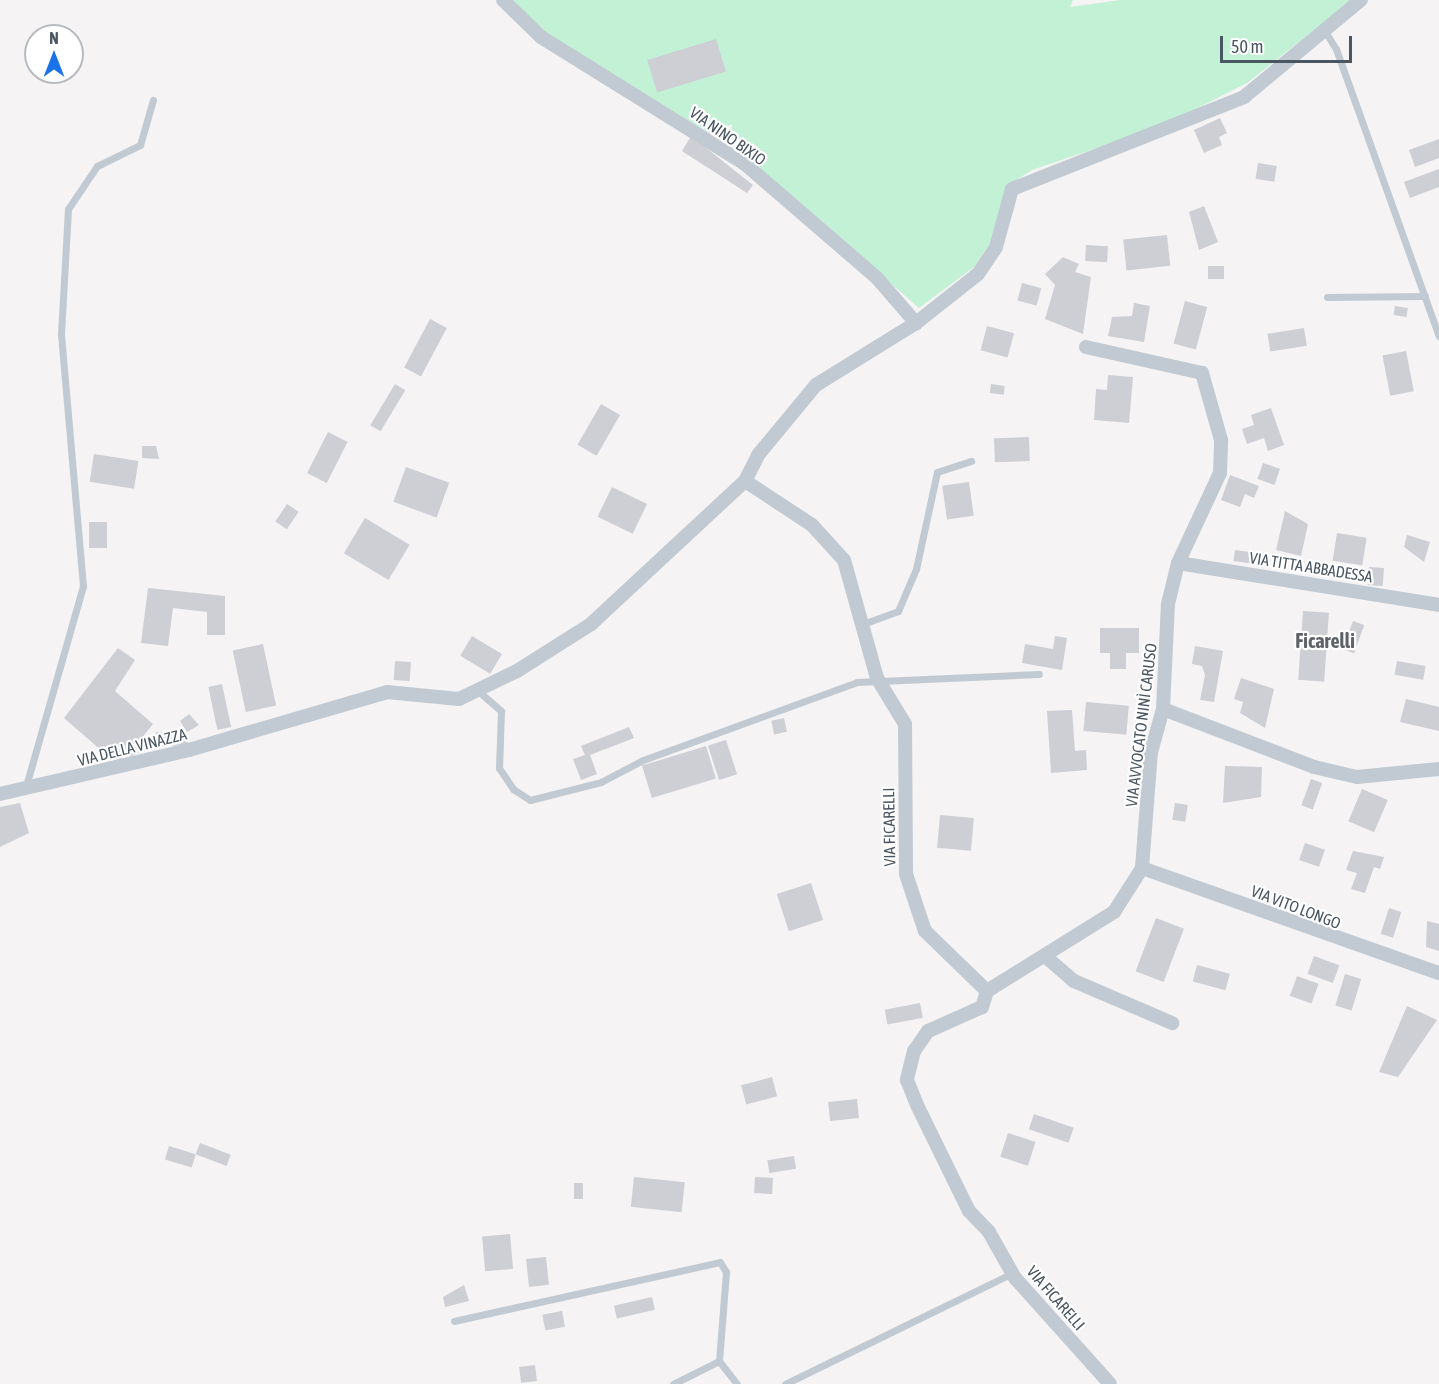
<!DOCTYPE html>
<meta charset="utf-8">
<style>
body{margin:0}
#map{position:relative;width:1439px;height:1384px;overflow:hidden;background:#f5f3f3;font-family:"Asap Condensed",sans-serif}
div>[style]{position:absolute}
.green>*{inset:0;background:#c3f1d5}
.building>*{inset:0;background:#cdcfd5;transform-origin:0 0}
.lane>*{height:7px;margin:-3.5px;padding:0 3.5px;transform-origin:3.5px;border-radius:3.5px;background:#c1cad2}
.street>*{height:14px;margin:-7px;padding:0 7px;transform-origin:7px;border-radius:7px;background:#c1cad2}
span{translate:-50% -50%;white-space:nowrap;text-align:center;line-height:1.15;-webkit-text-stroke:4.5px #fff;paint-order:stroke}
.street-label{font-size:16px;color:#4a5661}
.quarter-label{font-size:20px;color:#5f6368;font-weight:700}
.north{position:absolute;left:24px;top:24px;width:60px;height:60px;box-sizing:border-box;background:#fff;border:2px solid #b7bbc0;border-radius:50%;rotate:0deg;font-size:16px;font-weight:700;line-height:24px;text-align:center;color:#4a5661}
.north::after{content:'';display:block;margin:auto;width:21px;height:27px;background:#1a73e8;clip-path:polygon(50% 0,100% 100%,50% 72%,0 100%)}
.scale{position:absolute;left:1220px;top:36px;width:132px;height:27px;box-sizing:border-box;border:3px solid #4a5661;border-top:0;padding-left:8px;font-size:18px;line-height:21px;white-space:nowrap;color:#4a5661;-webkit-text-stroke:4px #fff;paint-order:stroke}
</style>
<div id="map">
<div class="green">
<i style="clip-path:polygon(511px 0,1073px 0,1070px 7px,1120px 0,1352px 0,1247px 83px,1162px 126px,1032px 170px,1010px 184px,989px 245px,974px 267px,919px 308px,753px 163px,755px 144px,742px 142px,740px 150px,730px 139px,732px 124px,710px 134px,546px 33px)"></i>
</div>
<div class="building">
<i style="left:716px;top:39px;width:34px;height:72px;rotate:73deg"></i>
<i style="clip-path:polygon(1220px 118px,1227px 133px,1219px 137px,1222px 145px,1204px 153px,1194px 130px)"></i>
<i style="clip-path:polygon(691px 136px,753px 185px,747px 193px,682px 151px)"></i>
<i style="clip-path:polygon(1439px 139px,1439px 158px,1415px 167px,1409px 150px)"></i>
<i style="left:1258px;top:163px;width:19px;height:16px;rotate:9deg"></i>
<i style="clip-path:polygon(1439px 169px,1439px 187px,1410px 198px,1404px 182px)"></i>
<i style="clip-path:polygon(1204px 206px,1218px 242px,1199px 250px,1189px 212px)"></i>
<i style="left:1167px;top:235px;width:31px;height:44px;rotate:84deg"></i>
<i style="left:1086px;top:245px;width:22px;height:16px;rotate:3deg"></i>
<i style="clip-path:polygon(1063px 257px,1079px 264px,1075px 272px,1091px 277px,1083px 334px,1045px 319px,1055px 285px,1045px 274px)"></i>
<i style="left:1208px;top:266px;width:16px;height:13px"></i>
<i style="left:1022px;top:283px;width:20px;height:18px;rotate:15deg"></i>
<i style="left:1185px;top:301px;width:23px;height:44px;rotate:15deg"></i>
<i style="clip-path:polygon(1134px 303px,1150px 306px,1144px 342px,1108px 336px,1112px 317px,1132px 316px)"></i>
<i style="left:1395px;top:306px;width:13px;height:9px;rotate:9deg"></i>
<i style="left:430px;top:319px;width:19px;height:55px;rotate:28deg"></i>
<i style="left:987px;top:326px;width:28px;height:25px;rotate:15deg"></i>
<i style="left:1304px;top:328px;width:18px;height:37px;rotate:81deg"></i>
<i style="left:1406px;top:351px;width:41px;height:24px;rotate:79deg"></i>
<i style="clip-path:polygon(1108px 375px,1133px 377px,1129px 423px,1094px 420px,1096px 389px,1107px 390px)"></i>
<i style="left:395px;top:384px;width:12px;height:48px;rotate:31deg"></i>
<i style="left:991px;top:384px;width:14px;height:9px;rotate:8deg"></i>
<i style="left:601px;top:404px;width:22px;height:47px;rotate:30deg"></i>
<i style="clip-path:polygon(1271px 408px,1284px 445px,1268px 451px,1264px 438px,1247px 444px,1242px 429px,1254px 425px,1251px 415px)"></i>
<i style="left:328px;top:432px;width:22px;height:46px;rotate:27deg"></i>
<i style="left:1029px;top:437px;width:24px;height:35px;rotate:88deg"></i>
<i style="clip-path:polygon(142px 446px,156px 446px,159px 459px,142px 458px)"></i>
<i style="left:94px;top:454px;width:45px;height:28px;rotate:9deg"></i>
<i style="left:1263px;top:463px;width:18px;height:17px;rotate:19deg"></i>
<i style="left:406px;top:467px;width:46px;height:37px;rotate:20deg"></i>
<i style="clip-path:polygon(1230px 475px,1259px 486px,1254px 498px,1245px 494px,1240px 507px,1221px 500px)"></i>
<i style="left:969px;top:482px;width:34px;height:27px;rotate:82deg"></i>
<i style="left:612px;top:487px;width:39px;height:33px;rotate:26deg"></i>
<i style="left:287px;top:504px;width:14px;height:21px;rotate:34deg"></i>
<i style="clip-path:polygon(1285px 511px,1308px 524px,1301px 556px,1276px 550px)"></i>
<i style="left:365px;top:518px;width:52px;height:41px;rotate:31deg"></i>
<i style="left:89px;top:522px;width:18px;height:26px"></i>
<i style="left:1337px;top:533px;width:30px;height:28px;rotate:9deg"></i>
<i style="clip-path:polygon(1407px 535px,1430px 542px,1424px 562px,1404px 547px)"></i>
<i style="left:1235px;top:550px;width:22px;height:11px;rotate:8deg"></i>
<i style="left:1369px;top:567px;width:15px;height:18px;rotate:4deg"></i>
<i style="clip-path:polygon(148px 588px,225px 596px,225px 635px,207px 635px,207px 612px,173px 608px,168px 646px,141px 643px)"></i>
<i style="left:1303px;top:611px;width:26px;height:69px;rotate:4deg"></i>
<i style="left:1353px;top:621px;width:12px;height:30px;rotate:20deg"></i>
<i style="clip-path:polygon(1100px 628px,1139px 628px,1139px 653px,1126px 653px,1126px 669px,1110px 669px,1110px 653px,1100px 653px)"></i>
<i style="left:472px;top:636px;width:35px;height:23px;rotate:31deg"></i>
<i style="clip-path:polygon(1055px 636px,1067px 638px,1062px 670px,1022px 663px,1025px 644px,1053px 649px)"></i>
<i style="left:263px;top:644px;width:63px;height:31px;rotate:78deg"></i>
<i style="clip-path:polygon(1195px 646px,1223px 651px,1214px 702px,1200px 700px,1205px 675px,1202px 666px,1192px 664px)"></i>
<i style="clip-path:polygon(118px 648px,135px 660px,115px 691px,153px 724px,141px 739px,151px 747px,130px 757px,126px 753px,117px 764px,64px 718px)"></i>
<i style="left:395px;top:661px;width:16px;height:19px;rotate:4deg"></i>
<i style="left:1397px;top:661px;width:29px;height:14px;rotate:10deg"></i>
<i style="clip-path:polygon(1241px 678px,1274px 689px,1265px 728px,1240px 713px,1243px 702px,1234px 699px)"></i>
<i style="left:222px;top:684px;width:44px;height:14px;rotate:78deg"></i>
<i style="clip-path:polygon(1406px 699px,1439px 707px,1439px 731px,1400px 722px)"></i>
<i style="left:1086px;top:702px;width:43px;height:29px;rotate:5deg"></i>
<i style="clip-path:polygon(1072px 710px,1075px 751px,1086px 750px,1087px 770px,1051px 773px,1047px 711px)"></i>
<i style="clip-path:polygon(189px 714px,199px 725px,187px 732px,180px 721px)"></i>
<i style="left:784px;top:718px;width:14px;height:13px;rotate:78deg"></i>
<i style="clip-path:polygon(629px 727px,634px 738px,590px 755px,597px 774px,581px 780px,573px 759px,585px 755px,581px 746px)"></i>
<i style="clip-path:polygon(156px 732px,187px 732px,188px 745px,151px 747px)"></i>
<i style="left:726px;top:740px;width:36px;height:19px;rotate:72deg"></i>
<i style="left:706px;top:746px;width:34px;height:67px;rotate:73deg"></i>
<i style="clip-path:polygon(1225px 766px,1262px 767px,1261px 797px,1223px 803px)"></i>
<i style="left:1311px;top:779px;width:12px;height:28px;rotate:20deg"></i>
<i style="left:1362px;top:789px;width:28px;height:35px;rotate:23deg"></i>
<i style="clip-path:polygon(20px 803px,29px 833px,0 847px,0 807px)"></i>
<i style="left:1175px;top:803px;width:13px;height:17px;rotate:9deg"></i>
<i style="left:940px;top:815px;width:34px;height:33px;rotate:5deg"></i>
<i style="left:1305px;top:843px;width:21px;height:18px;rotate:19deg"></i>
<i style="clip-path:polygon(1353px 851px,1384px 857px,1380px 869px,1374px 867px,1365px 893px,1351px 889px,1357px 873px,1346px 870px)"></i>
<i style="left:811px;top:883px;width:39px;height:36px;rotate:72deg"></i>
<i style="left:1389px;top:908px;width:13px;height:27px;rotate:18deg"></i>
<i style="left:1156px;top:918px;width:30px;height:57px;rotate:21deg"></i>
<i style="clip-path:polygon(1427px 921px,1439px 924px,1439px 951px,1426px 947px)"></i>
<i style="left:1314px;top:956px;width:27px;height:19px;rotate:20deg"></i>
<i style="left:1197px;top:965px;width:34px;height:17px;rotate:15deg"></i>
<i style="left:1345px;top:974px;width:17px;height:33px;rotate:17deg"></i>
<i style="left:1297px;top:976px;width:23px;height:21px;rotate:20deg"></i>
<i style="left:920px;top:1003px;width:15px;height:36px;rotate:79deg"></i>
<i style="clip-path:polygon(1407px 1006px,1437px 1020px,1398px 1077px,1379px 1072px)"></i>
<i style="left:772px;top:1077px;width:20px;height:32px;rotate:75deg"></i>
<i style="left:857px;top:1099px;width:19px;height:29px;rotate:84deg"></i>
<i style="left:1034px;top:1114px;width:42px;height:16px;rotate:19deg"></i>
<i style="left:1008px;top:1133px;width:29px;height:25px;rotate:18deg"></i>
<i style="left:200px;top:1143px;width:33px;height:12px;rotate:21deg"></i>
<i style="left:169px;top:1146px;width:28px;height:14px;rotate:17deg"></i>
<i style="left:794px;top:1156px;width:13px;height:27px;rotate:81deg"></i>
<i style="left:634px;top:1177px;width:51px;height:30px;rotate:6deg"></i>
<i style="left:755px;top:1177px;width:18px;height:16px;rotate:3deg"></i>
<i style="left:574px;top:1183px;width:9px;height:16px"></i>
<i style="left:510px;top:1234px;width:35px;height:28px;rotate:85deg"></i>
<i style="left:546px;top:1257px;width:28px;height:20px;rotate:84deg"></i>
<i style="clip-path:polygon(464px 1285px,469px 1301px,445px 1307px,443px 1297px)"></i>
<i style="left:652px;top:1297px;width:13px;height:39px;rotate:77deg"></i>
<i style="left:562px;top:1311px;width:16px;height:20px;rotate:79deg"></i>
<i style="left:535px;top:1365px;width:16px;height:16px;rotate:83deg"></i>
</div>
<div class="lane">
<i style="left:1326px;top:33px;width:19px;rotate:58deg"></i>
<i style="left:1336px;top:49px;width:305px;rotate:70.3deg"></i>
<i style="left:1327px;top:297px;width:98px;rotate:-0.6deg"></i>
<i style="left:860px;top:625px;width:40px;rotate:-20.2deg"></i>
<i style="left:898px;top:611px;width:46px;rotate:-66.8deg"></i>
<i style="left:916px;top:569px;width:99px;rotate:-77.8deg"></i>
<i style="left:937px;top:472px;width:36px;rotate:-18deg"></i>
<i style="left:477px;top:690px;width:32px;rotate:41deg"></i>
<i style="left:501px;top:711px;width:57px;rotate:92deg"></i>
<i style="left:499px;top:768px;width:25px;rotate:56deg"></i>
<i style="left:513px;top:789px;width:20px;rotate:33deg"></i>
<i style="left:530px;top:800px;width:73px;rotate:-14.2deg"></i>
<i style="left:601px;top:782px;width:47px;rotate:-27.6deg"></i>
<i style="left:643px;top:760px;width:228px;rotate:-20deg"></i>
<i style="left:857px;top:682px;width:182px;rotate:-2.5deg"></i>
<i style="left:26px;top:786px;width:208px;rotate:-74.1deg"></i>
<i style="left:83px;top:586px;width:253px;rotate:-95deg"></i>
<i style="left:61px;top:334px;width:125px;rotate:-86.8deg"></i>
<i style="left:68px;top:209px;width:52px;rotate:-56deg"></i>
<i style="left:97px;top:166px;width:48px;rotate:-26deg"></i>
<i style="left:140px;top:145px;width:47px;rotate:-73.9deg"></i>
<i style="left:454px;top:1321px;width:272px;rotate:-12.5deg"></i>
<i style="left:720px;top:1262px;width:12px;rotate:59deg"></i>
<i style="left:726px;top:1272px;width:89px;rotate:94.5deg"></i>
<i style="left:673px;top:1384px;width:51px;rotate:-26.6deg"></i>
<i style="left:719px;top:1361px;width:29px;rotate:52deg"></i>
<i style="left:785px;top:1384px;width:254px;rotate:-26deg"></i>
</div>
<div class="street">
<i style="left:503px;top:0;width:53px;rotate:44.2deg"></i>
<i style="left:541px;top:37px;width:240px;rotate:31.9deg"></i>
<i style="left:745px;top:164px;width:174px;rotate:40.8deg"></i>
<i style="left:877px;top:278px;width:60px;rotate:49.1deg"></i>
<i style="left:745px;top:481px;width:80px;rotate:33.3deg"></i>
<i style="left:812px;top:525px;width:47px;rotate:47.6deg"></i>
<i style="left:844px;top:560px;width:123px;rotate:74.4deg"></i>
<i style="left:877px;top:678px;width:54px;rotate:58.7deg"></i>
<i style="left:905px;top:724px;width:150px;rotate:89.6deg"></i>
<i style="left:906px;top:874px;width:60px;rotate:71.6deg"></i>
<i style="left:925px;top:931px;width:86px;rotate:44.1deg"></i>
<i style="left:987px;top:991px;width:17px;rotate:107deg"></i>
<i style="left:982px;top:1007px;width:59px;rotate:156deg"></i>
<i style="left:928px;top:1031px;width:24px;rotate:125deg"></i>
<i style="left:914px;top:1051px;width:30px;rotate:104deg"></i>
<i style="left:907px;top:1080px;width:27px;rotate:68deg"></i>
<i style="left:917px;top:1105px;width:118px;rotate:63.9deg"></i>
<i style="left:969px;top:1211px;width:29px;rotate:46deg"></i>
<i style="left:989px;top:1232px;width:53px;rotate:60.5deg"></i>
<i style="left:1015px;top:1278px;width:142px;rotate:48.1deg"></i>
<i style="left:1178px;top:563px;width:264px;rotate:9.1deg"></i>
<i style="left:1163px;top:709px;width:162px;rotate:21deg"></i>
<i style="left:1314px;top:767px;width:44px;rotate:13.1deg"></i>
<i style="left:1357px;top:777px;width:82px;rotate:-5.6deg"></i>
<i style="left:0;top:794px;width:194px;rotate:-13.1deg"></i>
<i style="left:189px;top:750px;width:206px;rotate:-16.3deg"></i>
<i style="left:387px;top:692px;width:72px;rotate:5.6deg"></i>
<i style="left:459px;top:699px;width:64px;rotate:-25.8deg"></i>
<i style="left:517px;top:671px;width:88px;rotate:-32.4deg"></i>
<i style="left:591px;top:624px;width:210px;rotate:-42.9deg"></i>
<i style="left:745px;top:481px;width:29px;rotate:-63deg"></i>
<i style="left:758px;top:455px;width:91px;rotate:-50.4deg"></i>
<i style="left:816px;top:385px;width:118px;rotate:-31.8deg"></i>
<i style="left:916px;top:323px;width:79px;rotate:-38.3deg"></i>
<i style="left:978px;top:274px;width:32px;rotate:-56deg"></i>
<i style="left:996px;top:247px;width:60px;rotate:-74.6deg"></i>
<i style="left:1012px;top:189px;width:250px;rotate:-21.6deg"></i>
<i style="left:1244px;top:97px;width:152px;rotate:-39.7deg"></i>
<i style="left:1142px;top:868px;width:315px;rotate:19.5deg"></i>
<i style="left:1045px;top:956px;width:38px;rotate:41deg"></i>
<i style="left:1074px;top:981px;width:107px;rotate:23.2deg"></i>
<i style="left:987px;top:991px;width:150px;rotate:-31.9deg"></i>
<i style="left:1114px;top:912px;width:52px;rotate:-57.5deg"></i>
<i style="left:1142px;top:868px;width:116px;rotate:-85.6deg"></i>
<i style="left:1151px;top:752px;width:45px;rotate:-74.4deg"></i>
<i style="left:1163px;top:709px;width:105px;rotate:-87.3deg"></i>
<i style="left:1168px;top:604px;width:42px;rotate:-76.3deg"></i>
<i style="left:1178px;top:563px;width:99px;rotate:-65deg"></i>
<i style="left:1220px;top:473px;width:33px;rotate:-88deg"></i>
<i style="left:1221px;top:440px;width:70px;rotate:-105.8deg"></i>
<i style="left:1202px;top:373px;width:119px;rotate:-167.4deg"></i>
</div>
<div class="street-label">
<span style="left:728px;top:136px;rotate:35deg">VIA NINO BIXIO</span>
<span style="left:1311px;top:567px;rotate:9deg">VIA TITTA ABBADESSA</span>
<span style="left:1141px;top:725px;rotate:-83deg">VIA AVVOCATO NINÌ CARUSO</span>
<span style="left:132px;top:747px;rotate:-14deg">VIA DELLA VINAZZA</span>
<span style="left:889px;top:827px;rotate:-91deg">VIA FICARELLI</span>
<span style="left:1296px;top:907px;rotate:21deg">VIA VITO LONGO</span>
<span style="left:1056px;top:1298px;rotate:49deg">VIA FICARELLI</span>
</div>
<div class="quarter-label">
<span style="left:1325px;top:640px">Ficarelli</span>
</div>
<div class="north">N</div>
<div class="scale">50 m</div>
</div>
